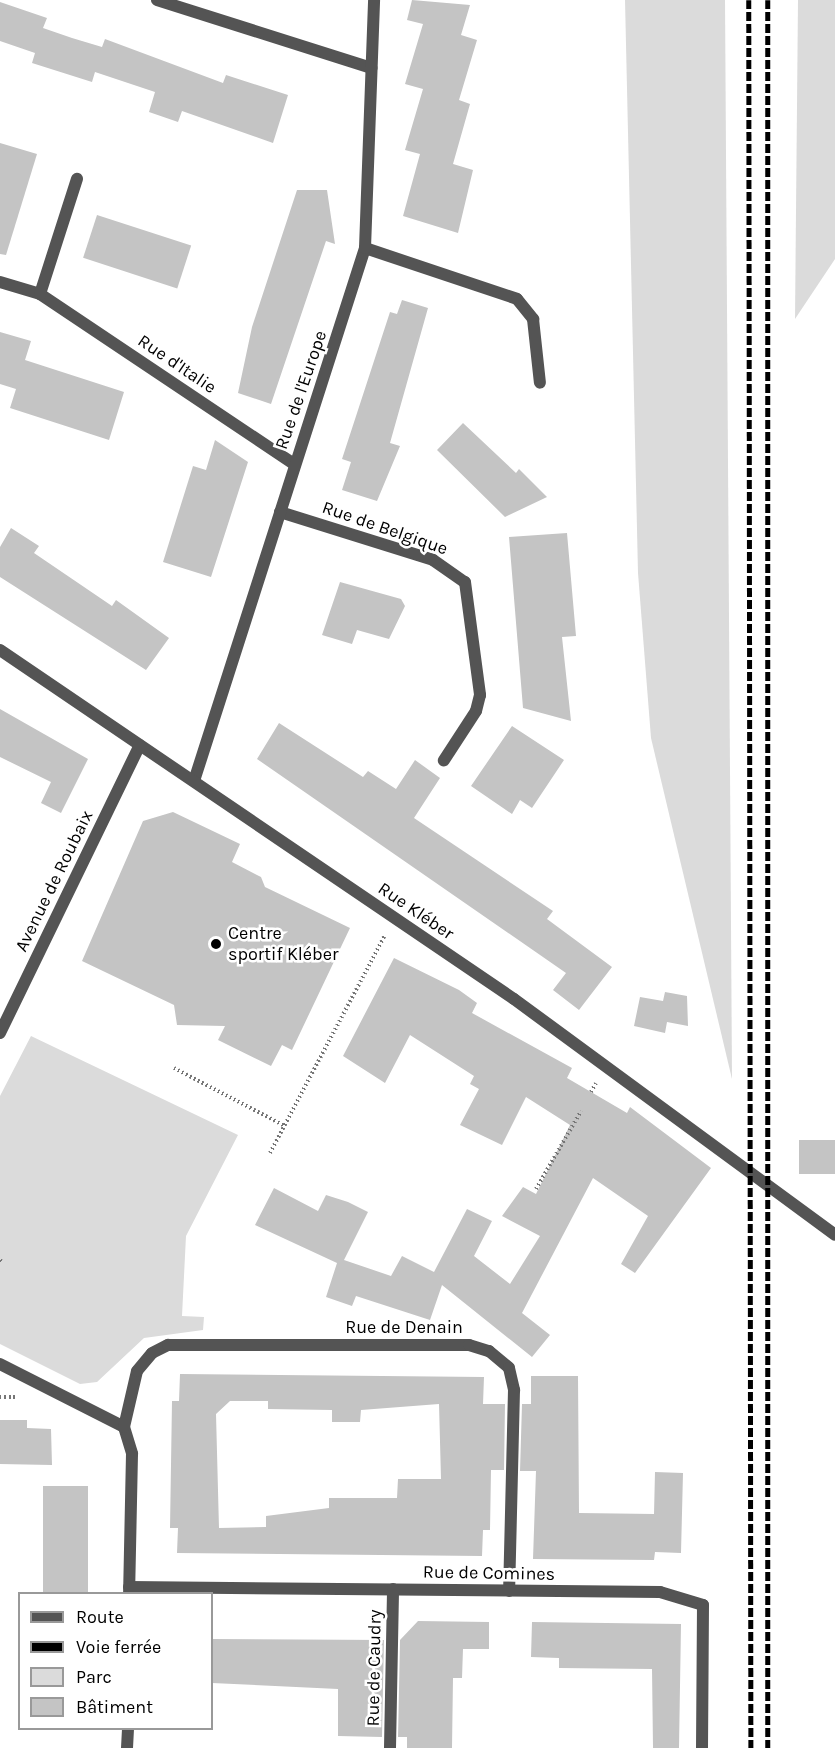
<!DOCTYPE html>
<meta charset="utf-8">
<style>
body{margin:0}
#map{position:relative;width:835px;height:1748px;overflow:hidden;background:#fff;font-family:Karla,sans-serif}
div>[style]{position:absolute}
.green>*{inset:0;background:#dbdbdb}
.building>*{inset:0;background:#c4c4c4;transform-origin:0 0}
.path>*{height:4px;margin-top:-2px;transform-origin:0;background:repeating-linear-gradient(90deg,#767676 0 1.5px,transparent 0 4.5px)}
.service>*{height:12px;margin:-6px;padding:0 6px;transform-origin:6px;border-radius:6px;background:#545454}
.minor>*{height:12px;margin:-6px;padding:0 6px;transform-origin:6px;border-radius:6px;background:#545454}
.tertiary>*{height:12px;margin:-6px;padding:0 6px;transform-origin:6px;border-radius:6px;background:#545454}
.rail>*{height:4.5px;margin-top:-2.25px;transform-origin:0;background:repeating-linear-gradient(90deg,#000 0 9px,transparent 0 12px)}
.dots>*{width:16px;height:16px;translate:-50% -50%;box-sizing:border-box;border:3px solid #fff;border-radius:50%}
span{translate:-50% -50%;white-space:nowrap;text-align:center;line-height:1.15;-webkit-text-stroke:5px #fff;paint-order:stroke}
.street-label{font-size:18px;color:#000}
.poi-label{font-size:18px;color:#000}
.left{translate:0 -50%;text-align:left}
.legend{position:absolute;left:18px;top:1592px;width:195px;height:138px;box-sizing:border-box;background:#fff;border:2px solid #999;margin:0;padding:8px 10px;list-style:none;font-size:18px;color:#000}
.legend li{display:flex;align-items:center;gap:12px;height:30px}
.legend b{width:30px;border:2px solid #999}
</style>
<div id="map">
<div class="green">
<i style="clip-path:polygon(625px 0,725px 0,732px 1079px,651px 738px,638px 573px)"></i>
<i style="clip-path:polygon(798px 0,835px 0,835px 259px,795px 319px)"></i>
<i style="clip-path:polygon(31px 1036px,238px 1135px,186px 1236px,182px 1316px,204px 1317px,203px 1330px,144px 1338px,97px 1382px,80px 1384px,0 1344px,0 1096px)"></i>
</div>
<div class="building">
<i style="clip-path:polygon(412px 0,470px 5px,461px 35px,477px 40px,459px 100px,470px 104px,453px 164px,473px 170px,458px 233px,403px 216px,420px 154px,405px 150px,423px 89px,405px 84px,423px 24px,407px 20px)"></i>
<i style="clip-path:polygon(0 2px,47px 18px,43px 28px,72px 38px,102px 47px,105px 39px,223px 83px,226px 75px,288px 95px,273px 143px,182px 111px,178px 122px,149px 112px,155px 92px,95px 72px,92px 82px,32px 63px,35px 53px,0 41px)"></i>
<i style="clip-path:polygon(0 143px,37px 154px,6px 255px,0 254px)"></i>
<i style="clip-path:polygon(297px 190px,327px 190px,335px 244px,326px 241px,271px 404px,238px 393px,252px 327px)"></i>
<i style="left:97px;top:215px;width:99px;height:45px;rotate:18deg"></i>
<i style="clip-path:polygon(402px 300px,428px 308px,390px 443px,400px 446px,377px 501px,342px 490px,351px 462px,342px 459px,390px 312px,397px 314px)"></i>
<i style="clip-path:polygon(0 332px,31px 341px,25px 360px,124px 392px,109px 440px,10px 408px,16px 389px,0 384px)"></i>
<i style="clip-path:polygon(463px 423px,516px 473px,519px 469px,547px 497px,505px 517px,437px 450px)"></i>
<i style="clip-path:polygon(215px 440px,248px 462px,211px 577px,163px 562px,193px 466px,206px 470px)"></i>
<i style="clip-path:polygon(11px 528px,39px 546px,34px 553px,112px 606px,116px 600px,169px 638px,146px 670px,0 577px,0 547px)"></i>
<i style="clip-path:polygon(567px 533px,576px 636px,562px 637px,571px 721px,523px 708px,509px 537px)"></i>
<i style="clip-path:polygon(340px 582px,401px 599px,405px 606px,389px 639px,357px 630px,352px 644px,322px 635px)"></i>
<i style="clip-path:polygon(0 709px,88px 759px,61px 813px,41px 803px,51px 782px,0 757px)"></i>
<i style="clip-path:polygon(279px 723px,363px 777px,368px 771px,396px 789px,415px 760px,440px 778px,414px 818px,553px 911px,547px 919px,612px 967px,579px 1010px,553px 990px,566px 973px,257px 759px)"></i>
<i style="clip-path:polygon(512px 726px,564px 760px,532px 808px,520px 800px,512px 814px,471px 786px)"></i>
<i style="clip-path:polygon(173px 812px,240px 844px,232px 862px,261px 877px,265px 887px,350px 928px,292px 1050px,282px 1045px,271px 1066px,218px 1040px,225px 1026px,177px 1025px,174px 1005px,82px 961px,143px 821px)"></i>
<i style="clip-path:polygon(394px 958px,459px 990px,477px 1003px,472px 1013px,572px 1068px,567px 1078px,627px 1113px,630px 1107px,711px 1168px,635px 1273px,621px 1264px,648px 1216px,593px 1178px,522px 1313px,550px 1335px,532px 1357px,442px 1285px,430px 1320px,356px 1296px,352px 1306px,326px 1297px,337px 1263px,255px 1225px,274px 1188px,318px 1211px,326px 1195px,348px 1202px,368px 1212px,344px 1260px,391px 1276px,402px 1256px,434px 1272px,467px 1209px,492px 1221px,474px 1256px,510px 1284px,540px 1236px,502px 1216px,523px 1187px,536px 1194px,570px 1125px,526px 1097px,502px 1145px,460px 1125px,479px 1089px,470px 1084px,474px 1076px,410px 1035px,385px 1083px,343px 1056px)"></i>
<i style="clip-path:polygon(665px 992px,687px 996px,688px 1026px,667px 1022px,665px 1033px,634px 1026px,640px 997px,663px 1001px)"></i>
<i style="left:799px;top:1140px;width:36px;height:34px"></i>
<i style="clip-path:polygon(evenodd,180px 1374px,484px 1377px,483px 1404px,505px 1404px,504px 1470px,491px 1470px,490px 1530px,483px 1530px,482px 1556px,177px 1553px,178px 1528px,170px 1528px,172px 1401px,179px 1401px,180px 1374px,230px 1401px,268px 1401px,268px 1409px,332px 1410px,332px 1422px,360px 1422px,361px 1410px,439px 1404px,441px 1479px,398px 1479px,397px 1498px,329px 1498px,329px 1508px,266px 1516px,266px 1527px,219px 1528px,216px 1414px,230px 1401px)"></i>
<i style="clip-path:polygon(531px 1376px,578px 1376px,579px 1513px,654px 1514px,655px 1472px,683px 1473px,681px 1553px,655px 1552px,654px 1560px,533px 1559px,536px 1471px,520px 1471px,522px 1404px,531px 1404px)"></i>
<i style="clip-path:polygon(0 1420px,27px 1420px,27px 1428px,51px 1429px,52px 1465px,0 1464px)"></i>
<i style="left:43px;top:1486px;width:45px;height:107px"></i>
<i style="clip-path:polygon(418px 1621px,489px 1622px,489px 1649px,463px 1649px,462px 1678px,453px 1678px,452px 1748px,407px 1748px,407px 1737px,398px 1737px,400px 1640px)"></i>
<i style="clip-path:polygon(532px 1622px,681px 1624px,679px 1748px,653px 1748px,652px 1669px,559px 1668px,559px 1658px,531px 1657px)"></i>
<i style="clip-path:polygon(212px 1639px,384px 1640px,382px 1737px,338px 1736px,338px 1689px,212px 1683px)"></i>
</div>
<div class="path">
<i style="left:174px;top:1068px;width:125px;rotate:27.6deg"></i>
<i style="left:591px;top:1092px;width:10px;rotate:-61deg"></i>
<i style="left:270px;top:1153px;width:246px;rotate:-62.2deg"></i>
<i style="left:536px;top:1189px;width:90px;rotate:-60deg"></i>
<i style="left:0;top:1260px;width:3px;rotate:45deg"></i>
<i style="left:0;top:1397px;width:17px"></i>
</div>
<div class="service">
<i style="left:660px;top:1592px;width:45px;rotate:16.8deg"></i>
<i style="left:703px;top:1605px;width:143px;rotate:90.4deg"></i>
</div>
<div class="minor">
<i style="left:157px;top:0;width:225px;rotate:17.6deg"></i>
<i style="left:365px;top:248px;width:160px;rotate:18.5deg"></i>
<i style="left:517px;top:299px;width:26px;rotate:51deg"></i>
<i style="left:533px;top:319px;width:64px;rotate:83.8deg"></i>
<i style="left:0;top:282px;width:42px;rotate:16.7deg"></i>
<i style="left:40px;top:294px;width:306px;rotate:33.8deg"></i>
<i style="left:40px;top:294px;width:121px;rotate:-72.2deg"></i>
<i style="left:280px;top:512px;width:160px;rotate:17.4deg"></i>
<i style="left:433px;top:560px;width:39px;rotate:35deg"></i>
<i style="left:465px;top:582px;width:114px;rotate:82.4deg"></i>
<i style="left:480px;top:695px;width:16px;rotate:104deg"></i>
<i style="left:476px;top:711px;width:59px;rotate:123.1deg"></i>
<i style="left:194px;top:781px;width:560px;rotate:-72.21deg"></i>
<i style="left:365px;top:248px;width:248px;rotate:-87.9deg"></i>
<i style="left:0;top:1033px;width:320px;rotate:-64.1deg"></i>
<i style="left:0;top:1364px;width:139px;rotate:26.9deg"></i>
<i style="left:124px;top:1427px;width:28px;rotate:73deg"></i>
<i style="left:132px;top:1454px;width:138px;rotate:91.2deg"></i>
<i style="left:124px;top:1427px;width:57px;rotate:-76.9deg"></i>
<i style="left:137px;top:1371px;width:23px;rotate:-50deg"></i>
<i style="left:152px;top:1353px;width:18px;rotate:-27deg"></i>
<i style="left:168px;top:1345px;width:301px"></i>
<i style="left:469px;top:1345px;width:21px;rotate:17deg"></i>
<i style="left:489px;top:1351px;width:26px;rotate:40deg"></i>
<i style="left:509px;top:1368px;width:23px;rotate:77deg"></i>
<i style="left:514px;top:1390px;width:201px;rotate:91.4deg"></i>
<i style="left:129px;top:1587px;width:531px;rotate:0.54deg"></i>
<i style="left:127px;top:1748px;width:20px;rotate:-87deg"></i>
<i style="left:390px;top:1748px;width:159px;rotate:-88.9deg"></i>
</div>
<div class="tertiary">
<i style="left:0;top:650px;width:621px;rotate:34.18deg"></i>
<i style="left:514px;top:999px;width:398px;rotate:36.3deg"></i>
</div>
<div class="rail">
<i style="left:749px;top:0;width:1748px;rotate:89.93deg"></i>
<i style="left:768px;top:0;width:1748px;rotate:90deg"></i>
</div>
<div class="dots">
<i style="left:216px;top:944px;background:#000"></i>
</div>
<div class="street-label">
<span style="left:177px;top:364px;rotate:34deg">Rue d'Italie</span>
<span style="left:301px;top:390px;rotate:-71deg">Rue de l'Europe</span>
<span style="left:385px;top:528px;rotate:19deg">Rue de Belgique</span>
<span style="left:54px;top:881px;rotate:-64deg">Avenue de Roubaix</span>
<span style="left:416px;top:911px;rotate:34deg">Rue Kléber</span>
<span style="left:404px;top:1327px">Rue de Denain</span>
<span style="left:489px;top:1573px;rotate:1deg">Rue de Comines</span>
<span style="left:374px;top:1668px;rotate:-89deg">Rue de Caudry</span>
</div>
<div class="poi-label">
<span class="left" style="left:228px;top:944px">Centre<br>sportif Kléber</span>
</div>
<ul class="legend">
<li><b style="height:8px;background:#545454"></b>Route</li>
<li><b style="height:8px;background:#000"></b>Voie ferrée</li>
<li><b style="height:16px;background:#dbdbdb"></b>Parc</li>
<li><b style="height:16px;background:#c4c4c4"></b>Bâtiment</li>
</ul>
</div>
